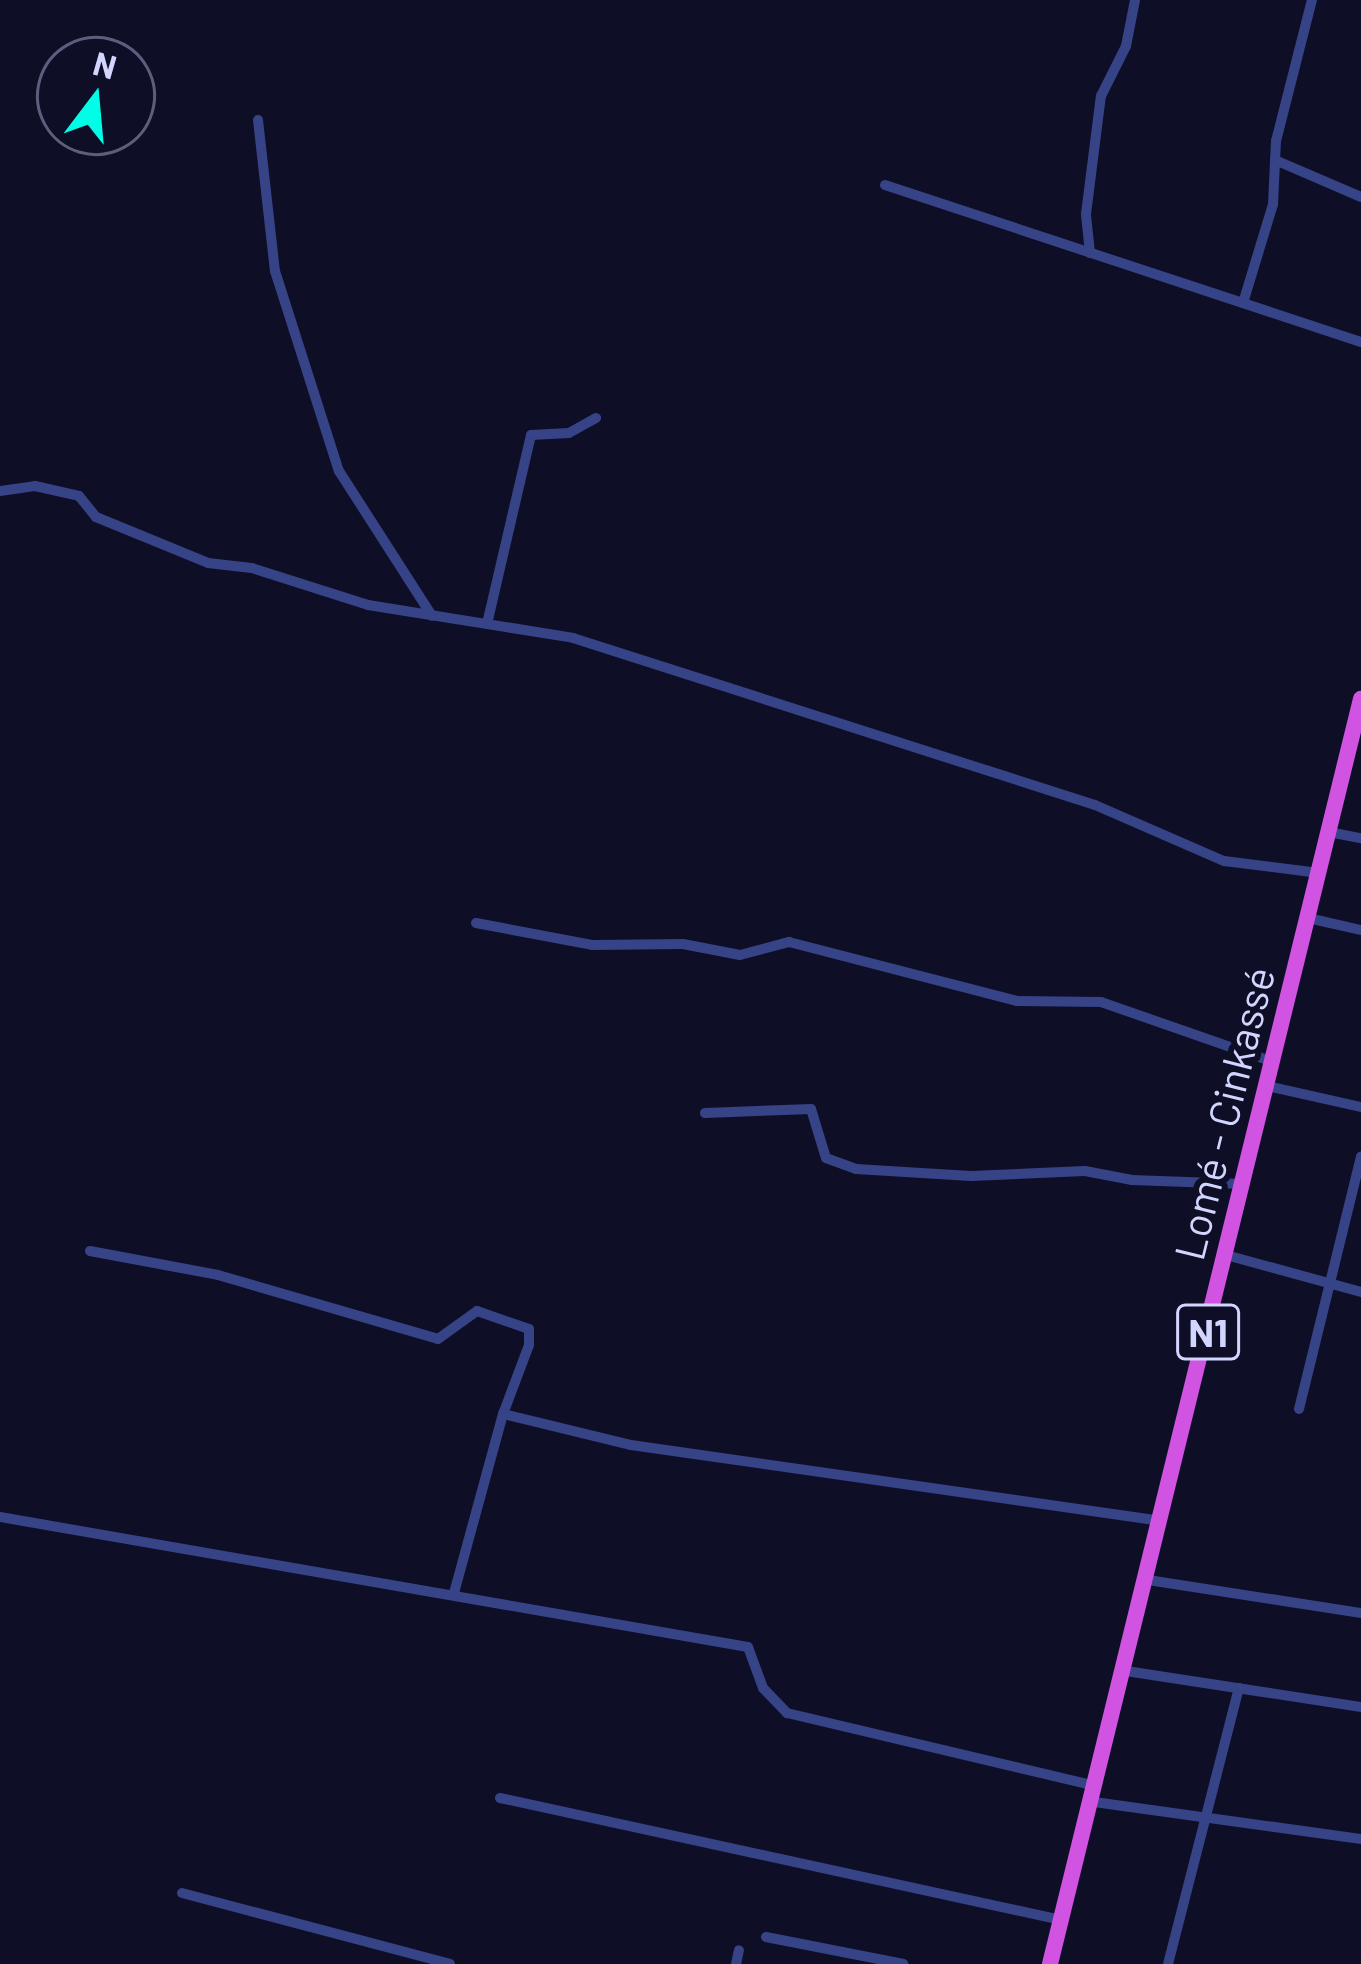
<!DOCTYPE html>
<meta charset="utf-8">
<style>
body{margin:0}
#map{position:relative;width:1361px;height:1964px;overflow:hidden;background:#0e0e26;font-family:Barlow,sans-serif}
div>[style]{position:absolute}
.minor>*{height:10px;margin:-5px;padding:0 5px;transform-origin:5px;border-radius:5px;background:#364387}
.trunk>*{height:16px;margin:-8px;padding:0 8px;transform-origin:8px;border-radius:8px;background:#d053e2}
span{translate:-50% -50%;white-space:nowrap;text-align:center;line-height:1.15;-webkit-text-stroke:12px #0e0e26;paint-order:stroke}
.shield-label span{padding:3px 9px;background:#0e0e26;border:3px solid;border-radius:9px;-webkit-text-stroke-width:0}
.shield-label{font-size:39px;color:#d2d6ff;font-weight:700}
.street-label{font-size:42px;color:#d2d6ff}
.north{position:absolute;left:36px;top:36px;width:120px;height:120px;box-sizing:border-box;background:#0e0e26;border:3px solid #5c5e7d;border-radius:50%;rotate:16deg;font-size:33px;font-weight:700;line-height:48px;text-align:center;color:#d2d6ff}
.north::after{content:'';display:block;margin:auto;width:42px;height:54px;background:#00fde6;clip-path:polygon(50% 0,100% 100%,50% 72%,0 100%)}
</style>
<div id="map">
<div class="minor">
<i style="left:258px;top:120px;width:152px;rotate:83.6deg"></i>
<i style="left:275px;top:271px;width:210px;rotate:72.3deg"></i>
<i style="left:339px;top:471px;width:172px;rotate:57.3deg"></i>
<i style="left:1275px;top:160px;width:94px;rotate:23.3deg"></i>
<i style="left:885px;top:185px;width:501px;rotate:18.25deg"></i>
<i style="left:1090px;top:253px;width:39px;rotate:-96deg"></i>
<i style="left:1086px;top:214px;width:119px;rotate:-82.8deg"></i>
<i style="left:1101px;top:96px;width:56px;rotate:-63.4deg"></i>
<i style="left:1126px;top:46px;width:47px;rotate:-78.9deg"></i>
<i style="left:1243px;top:303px;width:103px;rotate:-73.1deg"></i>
<i style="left:1273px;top:204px;width:63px;rotate:-87.3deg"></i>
<i style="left:1276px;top:141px;width:146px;rotate:-75.7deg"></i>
<i style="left:0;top:491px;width:35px;rotate:-8deg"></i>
<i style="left:35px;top:486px;width:45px;rotate:12.8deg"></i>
<i style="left:79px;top:496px;width:27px;rotate:51deg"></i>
<i style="left:96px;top:517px;width:121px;rotate:22.3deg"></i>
<i style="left:208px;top:563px;width:44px;rotate:6.5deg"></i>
<i style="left:252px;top:568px;width:122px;rotate:17.7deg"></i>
<i style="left:368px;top:605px;width:208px;rotate:9.1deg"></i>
<i style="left:573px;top:638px;width:548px;rotate:17.74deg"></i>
<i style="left:1095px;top:805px;width:141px;rotate:23.5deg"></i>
<i style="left:1224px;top:861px;width:96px;rotate:7.2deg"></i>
<i style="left:487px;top:624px;width:194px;rotate:-76.9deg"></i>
<i style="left:531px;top:435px;width:38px;rotate:-3deg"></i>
<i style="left:569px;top:433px;width:31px;rotate:-29deg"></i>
<i style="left:1329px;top:832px;width:33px;rotate:11deg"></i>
<i style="left:1308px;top:918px;width:54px;rotate:12.8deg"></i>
<i style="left:476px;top:923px;width:118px;rotate:10.7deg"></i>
<i style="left:592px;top:945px;width:91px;rotate:-0.6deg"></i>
<i style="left:683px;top:944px;width:58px;rotate:10.9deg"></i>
<i style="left:740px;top:955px;width:51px;rotate:-14.9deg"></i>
<i style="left:789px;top:942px;width:236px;rotate:14.5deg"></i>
<i style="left:1017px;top:1001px;width:84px;rotate:0.7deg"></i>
<i style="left:1101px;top:1002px;width:182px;rotate:19.2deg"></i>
<i style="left:1267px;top:1086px;width:96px;rotate:12.6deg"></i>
<i style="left:705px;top:1113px;width:106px;rotate:-2.2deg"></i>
<i style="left:811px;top:1109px;width:51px;rotate:73deg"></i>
<i style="left:826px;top:1158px;width:32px;rotate:20deg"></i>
<i style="left:856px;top:1169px;width:115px;rotate:3.5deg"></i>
<i style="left:971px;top:1176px;width:114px;rotate:-2.5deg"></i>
<i style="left:1085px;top:1171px;width:48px;rotate:10.8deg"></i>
<i style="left:1132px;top:1180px;width:111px;rotate:2.1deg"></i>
<i style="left:90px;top:1251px;width:130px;rotate:10.6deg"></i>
<i style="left:218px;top:1275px;width:229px;rotate:16.2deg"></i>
<i style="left:438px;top:1339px;width:48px;rotate:-35.7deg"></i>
<i style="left:477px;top:1311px;width:55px;rotate:19.1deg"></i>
<i style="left:529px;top:1329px;width:16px;rotate:90deg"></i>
<i style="left:529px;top:1345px;width:74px;rotate:110.6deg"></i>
<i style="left:503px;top:1414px;width:132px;rotate:13.6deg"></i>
<i style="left:631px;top:1445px;width:536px;rotate:8.15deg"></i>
<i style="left:1226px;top:1255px;width:140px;rotate:15.3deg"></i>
<i style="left:1299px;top:1409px;width:260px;rotate:-76.2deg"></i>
<i style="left:0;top:1517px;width:759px;rotate:9.86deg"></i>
<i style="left:748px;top:1647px;width:44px;rotate:69.9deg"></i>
<i style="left:763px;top:1688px;width:35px;rotate:46deg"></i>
<i style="left:787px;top:1713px;width:317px;rotate:13.3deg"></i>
<i style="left:1148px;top:1580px;width:216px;rotate:8.8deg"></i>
<i style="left:454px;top:1593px;width:186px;rotate:-74.7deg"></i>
<i style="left:1126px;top:1671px;width:238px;rotate:8.7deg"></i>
<i style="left:500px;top:1798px;width:574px;rotate:12.27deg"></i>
<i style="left:1094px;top:1802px;width:270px;rotate:7.9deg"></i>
<i style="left:182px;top:1893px;width:277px;rotate:14.8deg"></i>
<i style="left:766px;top:1937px;width:140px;rotate:11.1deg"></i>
<i style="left:736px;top:1964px;width:14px;rotate:-78deg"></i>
<i style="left:1168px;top:1964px;width:285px;rotate:-75.6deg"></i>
</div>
<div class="trunk">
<i style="left:1050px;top:1964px;width:1303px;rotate:-76.19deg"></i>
</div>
<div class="shield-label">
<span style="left:1208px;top:1332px">N1</span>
</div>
<div class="street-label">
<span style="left:1223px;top:1113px;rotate:-76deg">Lomé - Cinkassé</span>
</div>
<div class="north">N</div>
</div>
